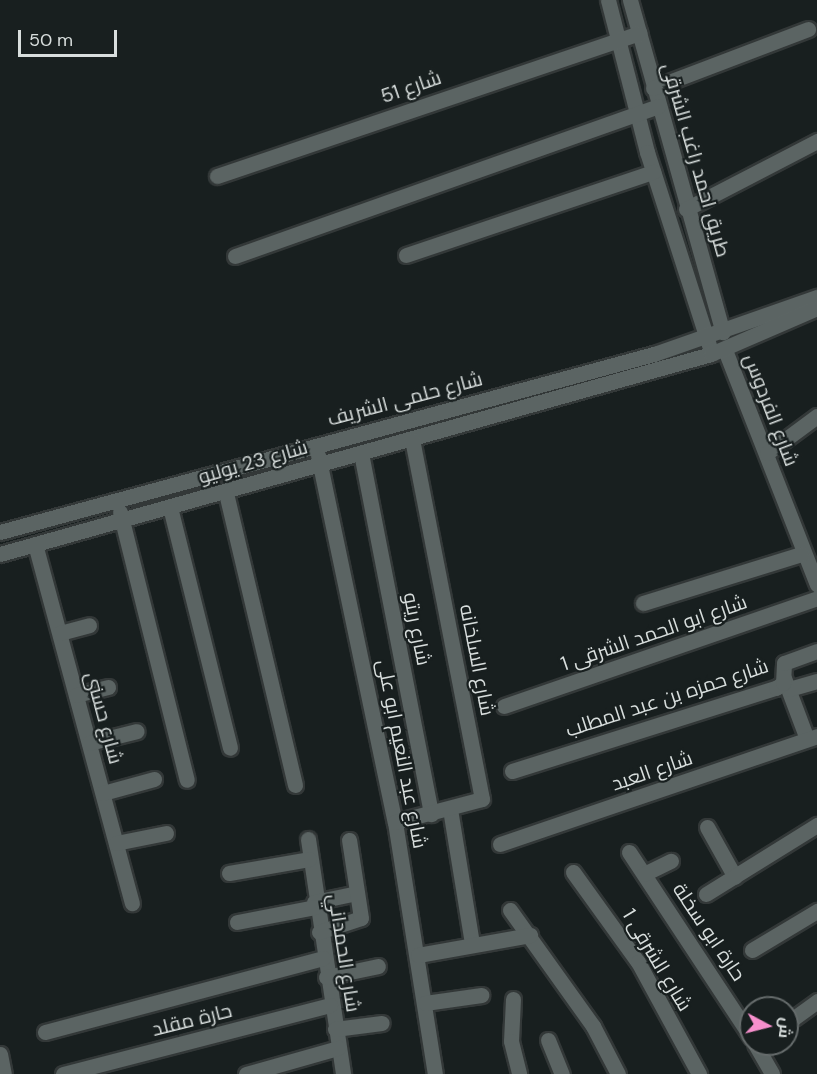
<!DOCTYPE html>
<meta charset="utf-8">
<style>
body{margin:0}
#map{position:relative;width:817px;height:1074px;overflow:hidden;background:#181f1f;font-family:"DM Sans",Cairo,sans-serif}
div>[style]{position:absolute}
.roads{filter:drop-shadow(2px 0 #333838) drop-shadow(-2px 0 #333838) drop-shadow(0 2px #333838) drop-shadow(0 -2px #333838)}
.minor>*{height:15px;margin:-7.5px;padding:0 7.5px;transform-origin:7.5px;border-radius:7.5px;background:#5b6463}
span{translate:-50% -50%;white-space:nowrap;text-align:center;line-height:1.15;-webkit-text-stroke:4.5px #181f1f;paint-order:stroke}
.street-label{font-size:20px;color:#d8dedd}
.north{position:absolute;left:739px;top:996px;width:60px;height:60px;box-sizing:border-box;background:#181f1f;border:2px solid #656b6b;border-radius:50%;rotate:97deg;font-size:16px;font-weight:700;line-height:24px;text-align:center;color:#d8dedd}
.north::after{content:'';display:block;margin:auto;width:21px;height:27px;background:#f790cd;clip-path:polygon(50% 0,100% 100%,50% 72%,0 100%)}
.scale{position:absolute;left:18px;top:30px;width:99px;height:27px;box-sizing:border-box;border:3px solid #d8dedd;border-top:0;padding-left:8px;font-size:18px;line-height:21px;white-space:nowrap;color:#d8dedd;-webkit-text-stroke:4px #181f1f;paint-order:stroke}
</style>
<div id="map">
<div class="roads">
<div class="minor">
<i style="left:608px;top:0;width:157px;rotate:75.6deg"></i>
<i style="left:647px;top:152px;width:203px;rotate:72.2deg"></i>
<i style="left:630px;top:0;width:345px;rotate:74.4deg"></i>
<i style="left:653px;top:88px;width:166px;rotate:-20.8deg"></i>
<i style="left:217px;top:176px;width:446px;rotate:-18.7deg"></i>
<i style="left:686px;top:209px;width:148px;rotate:-27.4deg"></i>
<i style="left:406px;top:255px;width:261px;rotate:-18.6deg"></i>
<i style="left:235px;top:256px;width:449px;rotate:-19.5deg"></i>
<i style="left:725px;top:350px;width:252px;rotate:68.6deg"></i>
<i style="left:361px;top:453px;width:368px;rotate:79deg"></i>
<i style="left:767px;top:453px;width:62px;rotate:-36.5deg"></i>
<i style="left:318px;top:455px;width:375px;rotate:78.2deg"></i>
<i style="left:395px;top:822px;width:255px;rotate:81deg"></i>
<i style="left:226px;top:493px;width:300px;rotate:76.7deg"></i>
<i style="left:170px;top:507px;width:248px;rotate:76deg"></i>
<i style="left:120px;top:512px;width:276px;rotate:76deg"></i>
<i style="left:0;top:532px;width:678px;rotate:-15.23deg"></i>
<i style="left:654px;top:354px;width:173px;rotate:-19.3deg"></i>
<i style="left:35px;top:544px;width:372px;rotate:74.9deg"></i>
<i style="left:0;top:554px;width:739px;rotate:-15.71deg"></i>
<i style="left:711px;top:354px;width:116px;rotate:-23.5deg"></i>
<i style="left:643px;top:603px;width:165px;rotate:-17.2deg"></i>
<i style="left:60px;top:633px;width:30px;rotate:-15deg"></i>
<i style="left:784px;top:678px;width:65px;rotate:69.3deg"></i>
<i style="left:789px;top:689px;width:29px;rotate:-16deg"></i>
<i style="left:76px;top:695px;width:33px;rotate:-14deg"></i>
<i style="left:504px;top:706px;width:331px;rotate:-19deg"></i>
<i style="left:89px;top:743px;width:49px;rotate:-14deg"></i>
<i style="left:512px;top:771px;width:277px;rotate:-17.5deg"></i>
<i style="left:776px;top:688px;width:9px;rotate:-36deg"></i>
<i style="left:783px;top:683px;width:20px;rotate:-87deg"></i>
<i style="left:784px;top:663px;width:35px;rotate:-20deg"></i>
<i style="left:103px;top:793px;width:53px;rotate:-15.4deg"></i>
<i style="left:450px;top:809px;width:137px;rotate:80.7deg"></i>
<i style="left:395px;top:822px;width:90px;rotate:-14.8deg"></i>
<i style="left:482px;top:799px;width:366px;rotate:-101deg"></i>
<i style="left:707px;top:827px;width:57px;rotate:60.8deg"></i>
<i style="left:308px;top:839px;width:238px;rotate:81.5deg"></i>
<i style="left:116px;top:843px;width:51px;rotate:-11.3deg"></i>
<i style="left:500px;top:844px;width:335px;rotate:-18.8deg"></i>
<i style="left:629px;top:852px;width:222px;rotate:56.6deg"></i>
<i style="left:573px;top:872px;width:111px;rotate:54.2deg"></i>
<i style="left:638px;top:962px;width:128px;rotate:61.4deg"></i>
<i style="left:229px;top:873px;width:81px;rotate:-9.9deg"></i>
<i style="left:644px;top:874px;width:30px;rotate:-26deg"></i>
<i style="left:706px;top:894px;width:131px;rotate:-31.9deg"></i>
<i style="left:314px;top:902px;width:44px;rotate:-11.8deg"></i>
<i style="left:510px;top:910px;width:143px;rotate:54.4deg"></i>
<i style="left:593px;top:1026px;width:54px;rotate:62.5deg"></i>
<i style="left:237px;top:922px;width:79px;rotate:-10.9deg"></i>
<i style="left:319px;top:932px;width:44px;rotate:-18.4deg"></i>
<i style="left:361px;top:918px;width:79px;rotate:-98.7deg"></i>
<i style="left:752px;top:950px;width:76px;rotate:-31deg"></i>
<i style="left:418px;top:955px;width:114px;rotate:-10.1deg"></i>
<i style="left:326px;top:977px;width:53px;rotate:-11.9deg"></i>
<i style="left:513px;top:999px;width:42px;rotate:92.7deg"></i>
<i style="left:511px;top:1041px;width:34px;rotate:76deg"></i>
<i style="left:425px;top:1003px;width:57px;rotate:-8.1deg"></i>
<i style="left:794px;top:1018px;width:29px;rotate:-36deg"></i>
<i style="left:335px;top:1029px;width:47px;rotate:-7.3deg"></i>
<i style="left:45px;top:1032px;width:288px;rotate:-14.9deg"></i>
<i style="left:548px;top:1040px;width:37px;rotate:68deg"></i>
<i style="left:755px;top:1044px;width:34px;rotate:60deg"></i>
<i style="left:0;top:1054px;width:20px;rotate:79deg"></i>
<i style="left:63px;top:1074px;width:276px;rotate:-14.5deg"></i>
<i style="left:246px;top:1074px;width:96px;rotate:-15.8deg"></i>
</div>
</div>
<div class="street-label">
<span style="left:411px;top:87px;rotate:-19deg">شارع 51</span>
<span style="left:696px;top:160px;rotate:74deg">طريق احمد راغب الشرقى</span>
<span style="left:405px;top:399px;rotate:-15deg">شارع حلمى الشريف</span>
<span style="left:771px;top:410px;rotate:69deg">شارع الفردوس</span>
<span style="left:253px;top:462px;rotate:-16deg">شارع 23 يوليو</span>
<span style="left:417px;top:629px;rotate:79deg">شارع ريتو</span>
<span style="left:654px;top:633px;rotate:-19deg">شارع ابو الحمد الشرقى 1</span>
<span style="left:477px;top:660px;rotate:79deg">شارع السلخانه</span>
<span style="left:667px;top:698px;rotate:-18deg">شارع حمزه بن عبد المطلب</span>
<span style="left:104px;top:718px;rotate:75deg">شارع حسنى</span>
<span style="left:402px;top:754px;rotate:79deg">شارع عبد النعيم ابو على</span>
<span style="left:652px;top:771px;rotate:-19deg">شارع العبد</span>
<span style="left:709px;top:932px;rotate:56deg">حارة ابو سخلة</span>
<span style="left:344px;top:953px;rotate:81deg">شارع الحمداني</span>
<span style="left:657px;top:960px;rotate:59deg">شارع الشرقى 1</span>
<span style="left:192px;top:1020px;rotate:-14deg">حارة مقلد</span>
</div>
<div class="north">ش</div>
<div class="scale">50 m</div>
</div>
